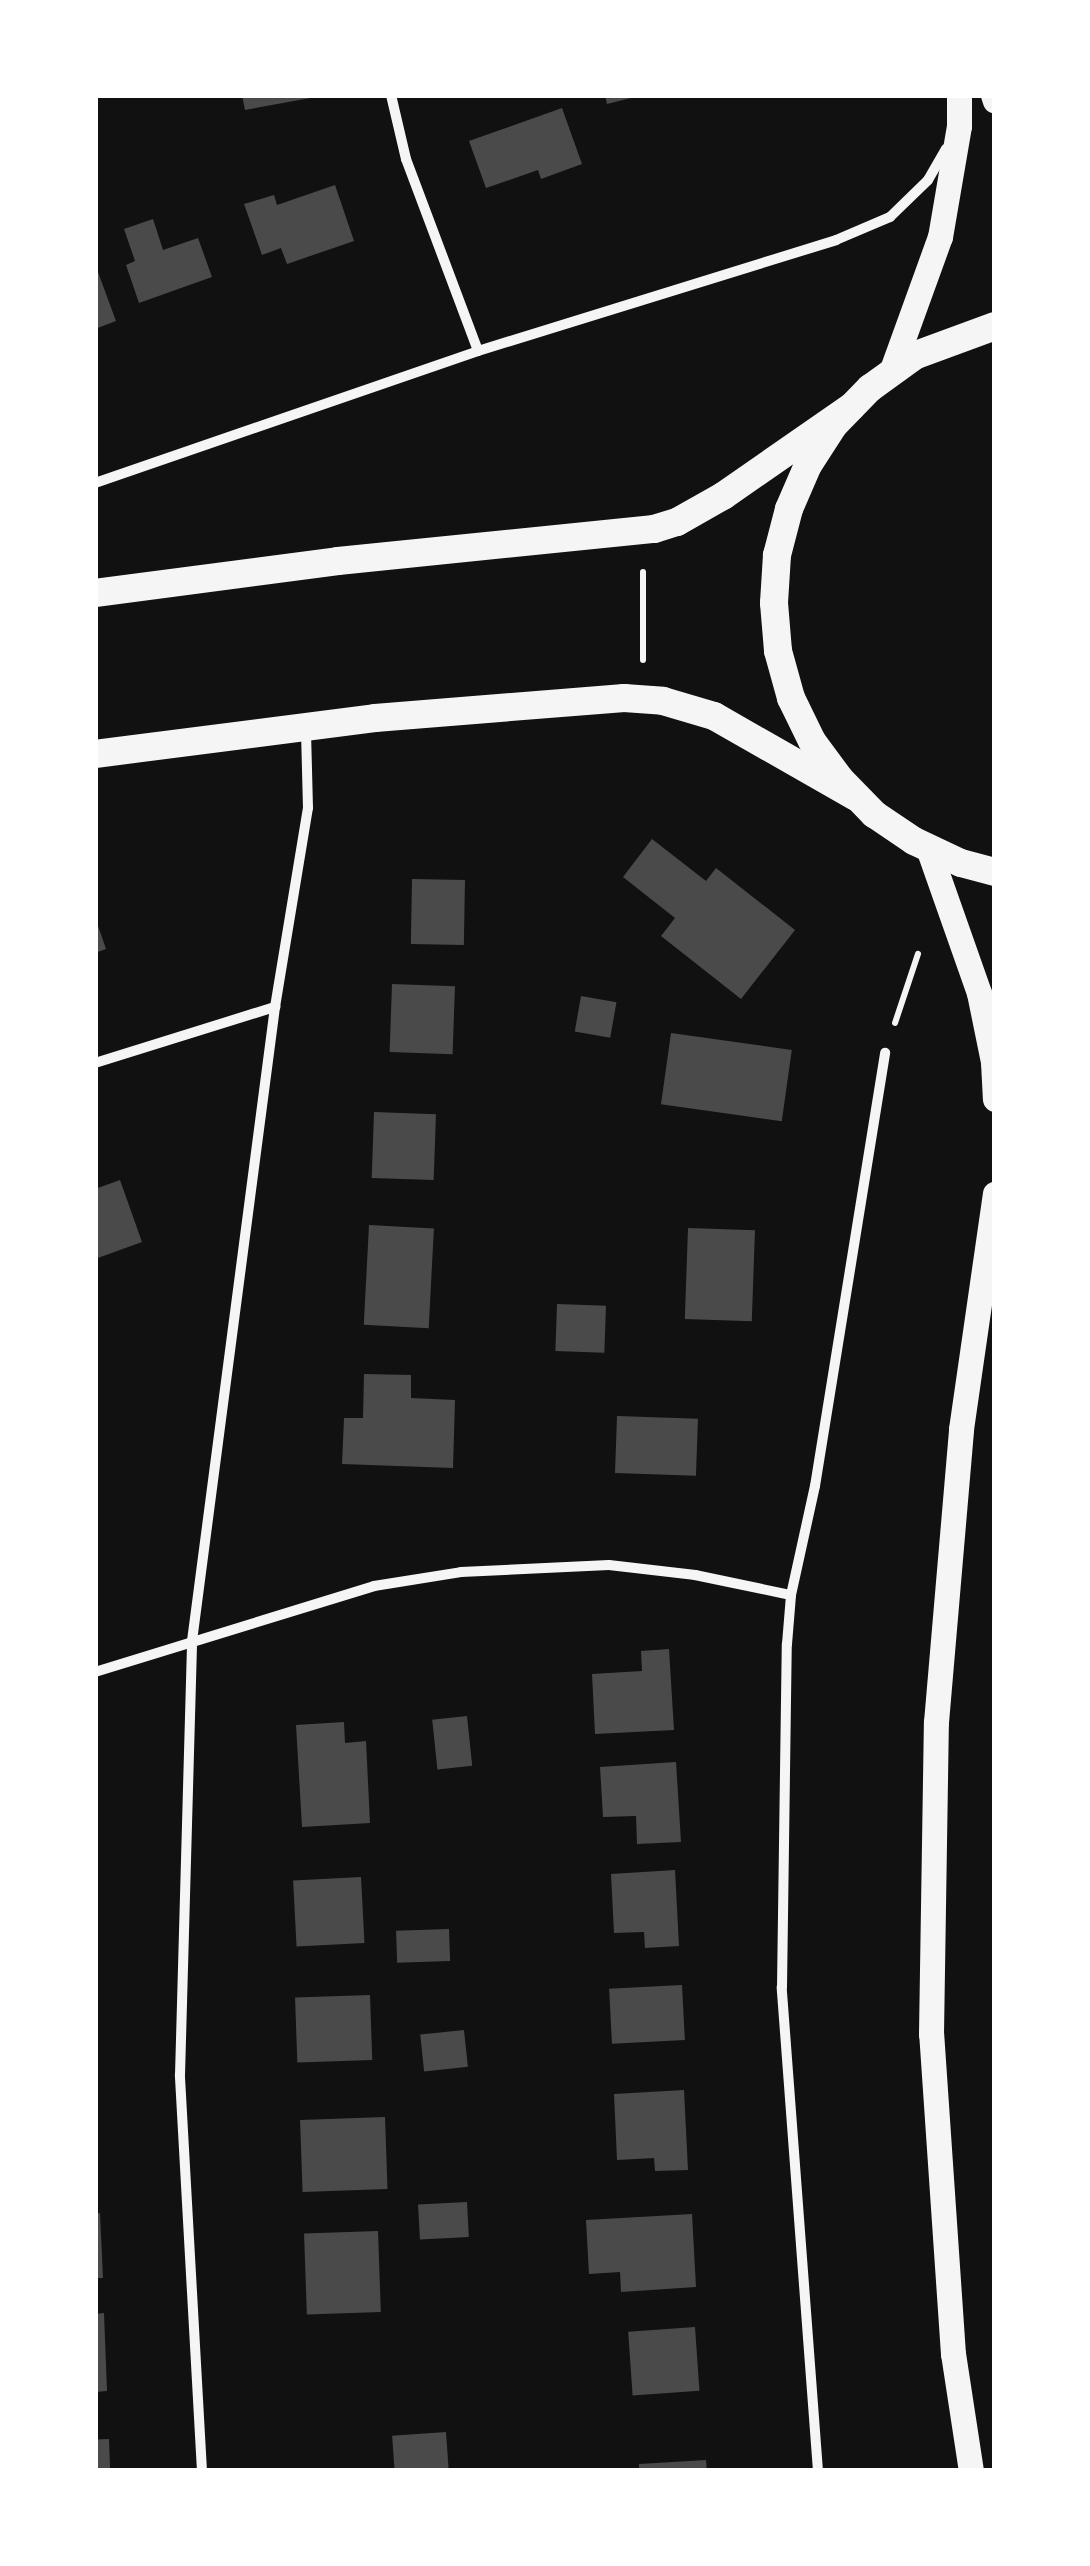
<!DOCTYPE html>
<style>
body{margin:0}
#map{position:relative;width:1090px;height:2566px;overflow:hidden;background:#111;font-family:Poppins,sans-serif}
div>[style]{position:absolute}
.building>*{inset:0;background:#4a4a4a;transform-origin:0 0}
.path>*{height:6px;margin:-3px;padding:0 3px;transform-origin:3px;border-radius:3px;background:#f5f5f5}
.minor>*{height:10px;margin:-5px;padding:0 5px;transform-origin:5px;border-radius:5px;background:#f5f5f5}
.primary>*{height:25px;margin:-12.5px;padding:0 12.5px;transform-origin:12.5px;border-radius:12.5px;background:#f5f5f5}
.trunk>*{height:28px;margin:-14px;padding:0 14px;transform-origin:14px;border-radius:14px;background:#f5f5f5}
span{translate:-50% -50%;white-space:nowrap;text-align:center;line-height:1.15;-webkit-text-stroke:8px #fff;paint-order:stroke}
.frame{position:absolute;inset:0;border:98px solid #fff;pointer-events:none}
</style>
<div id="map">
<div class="building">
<i style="clip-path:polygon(242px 95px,316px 95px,316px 97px,245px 110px)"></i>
<i style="clip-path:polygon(605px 95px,639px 95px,639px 96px,607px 104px)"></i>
<i style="clip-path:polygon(562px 108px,582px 164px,541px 179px,538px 170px,486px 188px,469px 141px)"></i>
<i style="clip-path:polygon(335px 185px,354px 241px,287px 264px,281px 248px,262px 255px,244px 204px,274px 195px,277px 205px)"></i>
<i style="clip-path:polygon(153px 219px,163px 250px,198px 238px,212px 277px,139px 303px,126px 265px,135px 261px,124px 229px)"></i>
<i style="clip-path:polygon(95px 264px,116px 321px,95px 329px)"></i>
<i style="clip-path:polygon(652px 839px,706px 881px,716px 868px,795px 930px,741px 999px,661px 936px,675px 918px,623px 877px)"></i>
<i style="left:412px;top:879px;width:53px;height:65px;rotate:1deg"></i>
<i style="clip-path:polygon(95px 917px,106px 949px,95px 953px)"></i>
<i style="left:392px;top:984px;width:63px;height:68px;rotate:2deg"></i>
<i style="left:581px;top:996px;width:36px;height:36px;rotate:10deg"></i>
<i style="left:671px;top:1033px;width:122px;height:72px;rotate:8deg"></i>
<i style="left:374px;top:1112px;width:62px;height:66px;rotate:2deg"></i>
<i style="clip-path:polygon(120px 1180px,142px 1242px,95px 1259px,95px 1189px)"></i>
<i style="left:369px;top:1225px;width:65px;height:100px;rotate:3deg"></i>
<i style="left:688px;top:1228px;width:67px;height:91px;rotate:2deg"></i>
<i style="left:557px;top:1304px;width:49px;height:47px;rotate:2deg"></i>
<i style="clip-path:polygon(364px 1374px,411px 1375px,411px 1398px,455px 1400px,453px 1468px,342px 1464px,344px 1418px,363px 1418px)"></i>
<i style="left:617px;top:1416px;width:81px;height:57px;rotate:2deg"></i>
<i style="clip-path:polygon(669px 1649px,674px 1730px,595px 1734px,592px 1674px,642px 1671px,641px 1651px)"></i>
<i style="left:467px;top:1716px;width:50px;height:35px;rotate:84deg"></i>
<i style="clip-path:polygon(344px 1722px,345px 1743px,366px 1741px,370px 1823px,302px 1827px,296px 1725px)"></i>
<i style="clip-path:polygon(676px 1762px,681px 1842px,637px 1844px,636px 1816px,603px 1817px,600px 1767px)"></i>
<i style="clip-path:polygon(675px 1870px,679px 1946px,645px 1948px,644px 1932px,614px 1933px,611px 1874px)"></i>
<i style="left:361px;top:1877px;width:66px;height:68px;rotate:87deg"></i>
<i style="left:449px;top:1929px;width:32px;height:53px;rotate:88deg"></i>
<i style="left:682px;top:1985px;width:55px;height:73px;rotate:87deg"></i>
<i style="left:370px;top:1995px;width:65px;height:75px;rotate:88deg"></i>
<i style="left:464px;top:2030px;width:37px;height:44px;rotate:84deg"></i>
<i style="clip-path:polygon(684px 2090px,688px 2170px,655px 2171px,654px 2158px,617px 2160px,614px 2094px)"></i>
<i style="left:385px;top:2117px;width:72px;height:85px;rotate:88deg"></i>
<i style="left:467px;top:2202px;width:35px;height:49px;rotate:87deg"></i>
<i style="clip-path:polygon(100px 2213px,103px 2278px,95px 2278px,95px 2214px)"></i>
<i style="clip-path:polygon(692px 2214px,696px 2287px,621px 2292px,620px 2272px,589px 2274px,586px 2220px)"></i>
<i style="left:378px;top:2231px;width:81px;height:74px;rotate:88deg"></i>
<i style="clip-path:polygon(104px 2313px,107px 2391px,95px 2392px,95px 2314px)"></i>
<i style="left:695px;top:2327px;width:64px;height:67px;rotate:86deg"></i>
<i style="left:446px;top:2432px;width:39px;height:54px;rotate:86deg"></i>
<i style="left:109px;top:2439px;width:32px;height:14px;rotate:88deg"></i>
<i style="clip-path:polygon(706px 2460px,707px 2471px,639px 2471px,639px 2464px)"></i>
</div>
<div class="path">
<i style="left:643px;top:572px;width:88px;rotate:90deg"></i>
<i style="left:895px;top:1023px;width:73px;rotate:-71.6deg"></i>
</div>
<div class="minor">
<i style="left:391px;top:95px;width:66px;rotate:76.8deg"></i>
<i style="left:406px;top:159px;width:205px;rotate:69.4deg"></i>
<i style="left:95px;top:483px;width:405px;rotate:-19deg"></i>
<i style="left:478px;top:351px;width:375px;rotate:-17.2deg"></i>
<i style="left:836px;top:240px;width:59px;rotate:-23.1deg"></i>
<i style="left:890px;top:217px;width:53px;rotate:-44.2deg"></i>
<i style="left:928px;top:180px;width:36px;rotate:-60deg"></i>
<i style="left:95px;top:1063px;width:189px;rotate:-17.3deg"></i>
<i style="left:95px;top:1672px;width:292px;rotate:-17.1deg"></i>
<i style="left:374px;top:1586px;width:88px;rotate:-9.1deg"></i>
<i style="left:461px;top:1572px;width:148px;rotate:-2.7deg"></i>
<i style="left:609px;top:1565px;width:87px;rotate:6.6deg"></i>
<i style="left:695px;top:1575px;width:98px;rotate:11.8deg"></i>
<i style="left:202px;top:2471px;width:397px;rotate:-93.2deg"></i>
<i style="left:180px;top:2075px;width:434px;rotate:-88.4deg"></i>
<i style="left:192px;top:1641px;width:639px;rotate:-82.54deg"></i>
<i style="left:275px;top:1007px;width:202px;rotate:-80.6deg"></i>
<i style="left:308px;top:808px;width:77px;rotate:-91.5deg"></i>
<i style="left:818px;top:2471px;width:485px;rotate:-94.3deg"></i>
<i style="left:782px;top:1987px;width:343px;rotate:-89.2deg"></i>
<i style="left:787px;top:1644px;width:49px;rotate:-85.3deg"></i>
<i style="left:791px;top:1595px;width:112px;rotate:-77.6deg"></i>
<i style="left:815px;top:1486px;width:439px;rotate:-80.8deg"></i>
</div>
<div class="primary">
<i style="left:993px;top:95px;width:6px;rotate:72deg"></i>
<i style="left:891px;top:372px;width:144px;rotate:-70.1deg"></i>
<i style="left:940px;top:237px;width:113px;rotate:-80.3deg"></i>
<i style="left:959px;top:126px;width:31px;rotate:-90deg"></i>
<i style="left:928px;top:848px;width:154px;rotate:70.6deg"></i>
<i style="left:979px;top:993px;width:70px;rotate:78.5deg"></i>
<i style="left:993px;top:1062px;width:37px;rotate:87deg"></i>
<i style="left:971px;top:2471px;width:118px;rotate:-98.7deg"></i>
<i style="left:953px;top:2354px;width:321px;rotate:-93.9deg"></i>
<i style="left:931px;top:2034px;width:312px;rotate:-89.1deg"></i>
<i style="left:936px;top:1722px;width:294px;rotate:-85.1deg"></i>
<i style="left:961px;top:1429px;width:238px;rotate:-81.8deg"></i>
</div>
<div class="trunk">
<i style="left:995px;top:326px;width:84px;rotate:159.8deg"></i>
<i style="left:916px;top:355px;width:57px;rotate:144.3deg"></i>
<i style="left:870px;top:388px;width:52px;rotate:134.2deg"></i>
<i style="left:834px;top:425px;width:48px;rotate:123deg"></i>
<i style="left:808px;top:465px;width:48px;rotate:113.4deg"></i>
<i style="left:789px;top:509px;width:48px;rotate:104.6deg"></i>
<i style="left:777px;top:555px;width:48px;rotate:93.6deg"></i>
<i style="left:774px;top:603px;width:48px;rotate:85.2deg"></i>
<i style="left:778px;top:651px;width:49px;rotate:74.5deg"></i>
<i style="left:791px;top:698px;width:48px;rotate:64deg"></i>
<i style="left:812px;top:741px;width:47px;rotate:53.6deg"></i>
<i style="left:840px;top:779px;width:49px;rotate:45.8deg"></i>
<i style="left:874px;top:814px;width:48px;rotate:34deg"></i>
<i style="left:914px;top:841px;width:52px;rotate:25.1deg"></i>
<i style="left:961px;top:863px;width:35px;rotate:15deg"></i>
<i style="left:95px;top:593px;width:245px;rotate:-7.5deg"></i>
<i style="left:338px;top:561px;width:318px;rotate:-5.8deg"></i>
<i style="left:654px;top:529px;width:24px;rotate:-17deg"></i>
<i style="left:677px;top:522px;width:53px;rotate:-29.5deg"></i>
<i style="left:723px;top:496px;width:156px;rotate:-34.8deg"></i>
<i style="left:95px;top:754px;width:282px;rotate:-7.3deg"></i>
<i style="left:375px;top:718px;width:250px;rotate:-4.6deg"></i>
<i style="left:624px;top:698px;width:39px;rotate:4deg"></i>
<i style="left:663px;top:701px;width:53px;rotate:16.4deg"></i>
<i style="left:714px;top:716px;width:163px;rotate:29.7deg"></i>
</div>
<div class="frame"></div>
</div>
